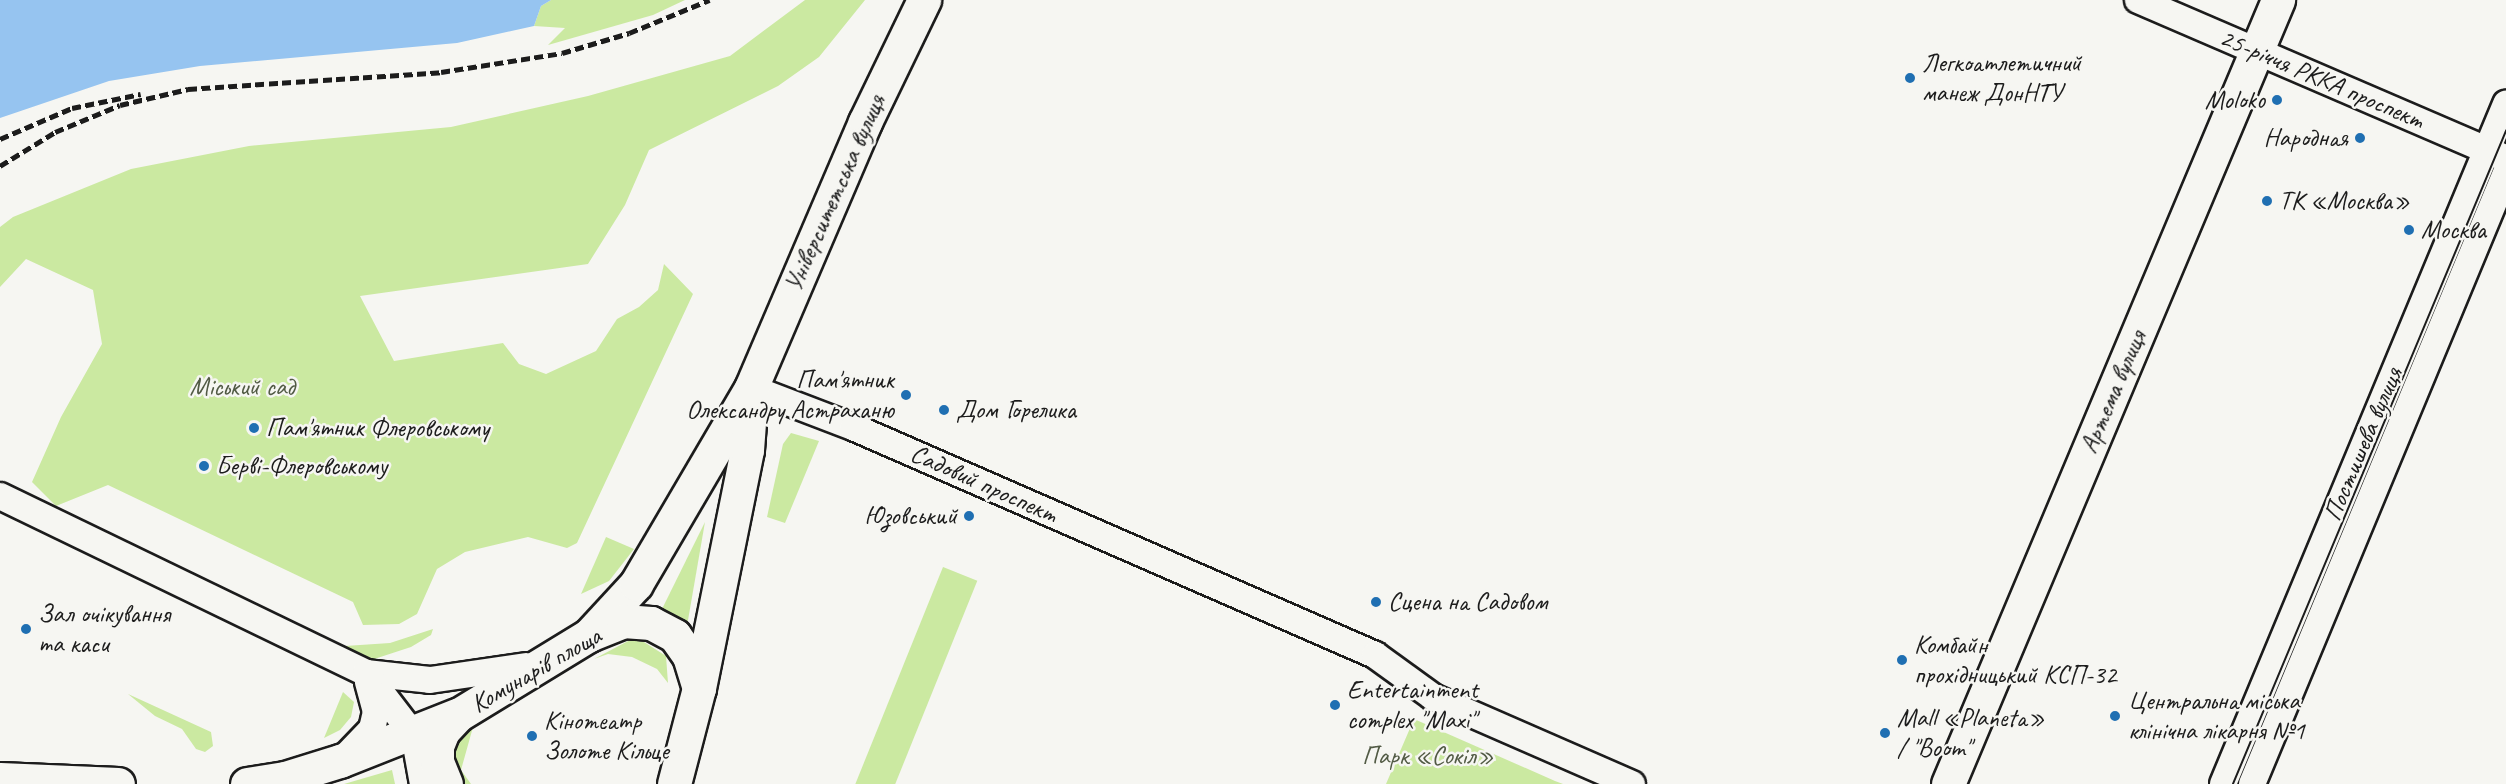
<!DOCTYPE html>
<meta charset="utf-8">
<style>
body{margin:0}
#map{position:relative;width:2506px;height:784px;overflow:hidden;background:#f6f6f2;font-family:Caveat,sans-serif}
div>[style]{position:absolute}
.green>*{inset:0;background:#cbe9a1;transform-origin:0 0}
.water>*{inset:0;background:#96c4f0}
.roads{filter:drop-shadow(2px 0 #1c1c1c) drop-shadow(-2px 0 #1c1c1c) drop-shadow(0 2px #1c1c1c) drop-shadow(0 -2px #1c1c1c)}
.tertiary>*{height:26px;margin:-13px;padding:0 13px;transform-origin:13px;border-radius:13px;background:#f6f6f2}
.secondary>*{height:28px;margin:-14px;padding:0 14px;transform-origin:14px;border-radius:14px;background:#f6f6f2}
.primary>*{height:33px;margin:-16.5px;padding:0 16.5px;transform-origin:16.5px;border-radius:16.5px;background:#f6f6f2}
.tram>*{height:1.5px;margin:-0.75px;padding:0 0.75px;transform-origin:0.75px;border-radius:0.75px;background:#1c1c1c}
.rail>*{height:4.5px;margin-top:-2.25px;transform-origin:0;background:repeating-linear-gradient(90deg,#1c1c1c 0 9px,transparent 0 13.5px)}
.dots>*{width:16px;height:16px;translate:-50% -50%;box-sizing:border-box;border:3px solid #f6f6f2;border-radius:50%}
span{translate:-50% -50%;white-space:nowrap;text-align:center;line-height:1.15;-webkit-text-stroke:5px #f6f6f2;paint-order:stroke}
.poi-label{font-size:26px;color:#1c1c1c}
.left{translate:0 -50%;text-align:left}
.right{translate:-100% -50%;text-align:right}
.street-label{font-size:26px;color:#1c1c1c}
.park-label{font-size:26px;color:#515a44}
</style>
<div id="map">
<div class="green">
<i style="clip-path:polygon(551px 0,685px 0,653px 15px,548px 45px,565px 28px,534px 26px,541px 6px)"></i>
<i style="clip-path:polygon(805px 0,865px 0,819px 57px,778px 86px,649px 150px,625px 205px,588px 264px,360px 296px,394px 361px,503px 343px,519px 364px,546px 374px,596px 351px,617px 319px,639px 307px,658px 290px,664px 264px,693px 294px,577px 543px,567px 548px,528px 537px,465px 552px,437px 569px,417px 614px,399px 624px,363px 625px,353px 602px,108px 485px,56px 506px,32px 482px,61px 417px,102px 344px,93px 290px,26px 259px,0 287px,0 227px,13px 217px,131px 169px,249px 146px,451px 127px,588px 96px,730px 56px)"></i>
<i style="clip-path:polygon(791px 433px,819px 441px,785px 523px,767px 517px,783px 444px)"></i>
<i style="clip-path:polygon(705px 522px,687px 626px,662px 609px)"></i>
<i style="clip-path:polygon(606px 537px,634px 549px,609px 581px,581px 594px)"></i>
<i style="left:943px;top:567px;width:37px;height:236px;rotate:22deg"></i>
<i style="clip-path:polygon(433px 629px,431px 635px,411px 647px,362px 663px,330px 647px,390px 643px)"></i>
<i style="clip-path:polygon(630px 640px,644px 642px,666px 656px,668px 683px,657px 669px,632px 657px,608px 654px,594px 659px)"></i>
<i style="clip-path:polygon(343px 692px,354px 702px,351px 717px,340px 730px,324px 738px)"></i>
<i style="clip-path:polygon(128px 694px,211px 732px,213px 746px,205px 752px,196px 749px,182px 729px,155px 716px)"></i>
<i style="clip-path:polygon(1414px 719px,1555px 781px,1563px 784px,1386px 784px)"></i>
<i style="clip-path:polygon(473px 727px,461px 770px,471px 784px,460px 784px,452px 747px,463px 732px)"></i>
<i style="clip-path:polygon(392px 770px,395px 784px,344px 784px)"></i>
</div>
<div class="water">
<i style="clip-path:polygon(0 0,551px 0,541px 6px,534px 26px,457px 43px,200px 66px,109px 81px,0 118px)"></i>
</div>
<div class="roads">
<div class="tertiary">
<i style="left:2138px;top:0;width:396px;rotate:23.3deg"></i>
<i style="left:751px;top:388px;width:109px;rotate:20.9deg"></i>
<i style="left:853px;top:427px;width:570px;rotate:23.59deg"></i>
<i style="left:1375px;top:655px;width:72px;rotate:35.9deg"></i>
<i style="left:1433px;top:697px;width:217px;rotate:23.6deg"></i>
<i style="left:0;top:496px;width:407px;rotate:25.8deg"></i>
<i style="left:366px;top:673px;width:64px;rotate:6.2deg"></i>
<i style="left:430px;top:680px;width:97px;rotate:-8.3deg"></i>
<i style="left:366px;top:673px;width:92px;rotate:52.5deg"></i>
<i style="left:346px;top:756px;width:37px;rotate:-46deg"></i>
<i style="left:372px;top:729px;width:17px;rotate:-77deg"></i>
<i style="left:376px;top:712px;width:31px;rotate:-105deg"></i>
<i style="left:2223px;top:784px;width:737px;rotate:-67.4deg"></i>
<i style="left:2252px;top:784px;width:662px;rotate:-67.43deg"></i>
</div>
<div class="secondary">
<i style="left:415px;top:734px;width:51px;rotate:79.8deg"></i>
</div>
<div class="primary">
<i style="left:589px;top:635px;width:69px;rotate:-47.3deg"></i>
<i style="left:636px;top:584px;width:227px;rotate:-59.6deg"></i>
<i style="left:751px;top:388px;width:289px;rotate:-66.8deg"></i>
<i style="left:865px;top:122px;width:136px;rotate:-64.2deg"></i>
<i style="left:0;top:779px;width:118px;rotate:2.4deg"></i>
<i style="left:247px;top:784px;width:38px;rotate:-9deg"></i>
<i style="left:285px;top:778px;width:58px;rotate:-17.2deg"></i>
<i style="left:340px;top:761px;width:125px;rotate:-21.6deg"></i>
<i style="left:446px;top:784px;width:24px;rotate:-112deg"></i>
<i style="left:437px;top:762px;width:16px;rotate:-90deg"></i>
<i style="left:437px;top:746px;width:16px;rotate:-68deg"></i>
<i style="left:443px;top:731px;width:22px;rotate:-47deg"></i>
<i style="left:458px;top:715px;width:153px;rotate:-31.4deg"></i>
<i style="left:589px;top:635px;width:37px;rotate:-22deg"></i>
<i style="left:623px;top:621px;width:28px;rotate:4deg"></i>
<i style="left:651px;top:623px;width:27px;rotate:28deg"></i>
<i style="left:675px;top:636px;width:24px;rotate:55deg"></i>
<i style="left:689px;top:656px;width:34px;rotate:73deg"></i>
<i style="left:674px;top:784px;width:99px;rotate:-75.4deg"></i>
<i style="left:699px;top:688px;width:243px;rotate:-78.6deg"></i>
<i style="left:747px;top:450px;width:54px;rotate:-85.8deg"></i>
<i style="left:1948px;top:784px;width:851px;rotate:-67.17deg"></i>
</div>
</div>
<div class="tram">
<i style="left:2233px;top:784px;width:708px;rotate:-67.31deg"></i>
</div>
<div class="rail">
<i style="left:0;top:139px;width:78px;rotate:-23.3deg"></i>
<i style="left:72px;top:108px;width:70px;rotate:-11.5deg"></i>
<i style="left:0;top:166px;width:65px;rotate:-31.7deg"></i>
<i style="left:55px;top:132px;width:70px;rotate:-22.6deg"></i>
<i style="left:120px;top:105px;width:70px;rotate:-13.2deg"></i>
<i style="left:188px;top:89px;width:254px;rotate:-3.8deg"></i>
<i style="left:441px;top:72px;width:122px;rotate:-8.9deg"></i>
<i style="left:562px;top:53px;width:70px;rotate:-16.6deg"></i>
<i style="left:629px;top:33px;width:87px;rotate:-22.4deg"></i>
</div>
<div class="dots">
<i style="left:1910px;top:78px;background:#1f6fb2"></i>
<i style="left:2277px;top:100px;background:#1f6fb2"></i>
<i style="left:2360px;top:138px;background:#1f6fb2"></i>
<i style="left:2267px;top:201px;background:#1f6fb2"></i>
<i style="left:2409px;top:230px;background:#1f6fb2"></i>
<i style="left:906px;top:395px;background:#1f6fb2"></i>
<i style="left:944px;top:410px;background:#1f6fb2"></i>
<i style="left:254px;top:428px;background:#1f6fb2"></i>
<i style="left:204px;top:466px;background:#1f6fb2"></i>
<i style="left:969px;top:516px;background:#1f6fb2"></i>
<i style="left:1376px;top:602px;background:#1f6fb2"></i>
<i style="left:26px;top:629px;background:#1f6fb2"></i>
<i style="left:1902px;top:660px;background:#1f6fb2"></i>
<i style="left:1335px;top:705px;background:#1f6fb2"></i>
<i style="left:2115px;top:716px;background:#1f6fb2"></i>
<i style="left:1885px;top:733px;background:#1f6fb2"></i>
<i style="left:532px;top:736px;background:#1f6fb2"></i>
</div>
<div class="poi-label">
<span class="left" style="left:1922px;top:78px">Легкоатлетичний<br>манеж ДонНТУ</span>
<span class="right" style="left:2265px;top:100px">Moloko</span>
<span class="right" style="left:2348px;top:138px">Народная</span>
<span class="left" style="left:2279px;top:201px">ТК «Москва»</span>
<span class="left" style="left:2421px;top:230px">Москва</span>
<span class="right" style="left:894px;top:395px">Пам'ятник<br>Олександру Астраханю</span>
<span class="left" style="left:956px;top:410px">Дом Горелика</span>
<span class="left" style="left:266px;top:428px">Пам'ятник Флеровському</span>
<span class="left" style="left:216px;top:466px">Берві-Флеровському</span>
<span class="right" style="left:957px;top:516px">Юзовський</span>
<span class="left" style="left:1388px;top:602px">Сцена на Садовом</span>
<span class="left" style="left:38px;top:629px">Зал очікування<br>та каси</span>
<span class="left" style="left:1914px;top:660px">Комбайн<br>прохідницький КСП-32</span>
<span class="left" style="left:1347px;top:705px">Entertainment<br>complex "Maxi"</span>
<span class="left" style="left:2128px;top:716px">Центральна міська<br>клінічна лікарня №1</span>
<span class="left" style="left:1897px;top:733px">Mall «Planeta»<br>/ "Boom"</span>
<span class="left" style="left:544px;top:736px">Кінотеатр<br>Золоте Кільце</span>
</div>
<div class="street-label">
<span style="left:2322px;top:79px;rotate:23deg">25-річчя РККА проспект</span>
<span style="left:835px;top:193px;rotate:-66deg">Університетська вулиця</span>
<span style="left:2113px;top:392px;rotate:-67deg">Артема вулиця</span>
<span style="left:2363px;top:444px;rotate:-67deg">Постишева вулиця</span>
<span style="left:984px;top:484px;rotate:24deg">Садовий проспект</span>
<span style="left:536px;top:670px;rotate:-30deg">Комунарів площа</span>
</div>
<div class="park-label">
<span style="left:242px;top:387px">Міський сад</span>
<span style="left:1428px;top:756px">Парк «Сокіл»</span>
</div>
</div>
